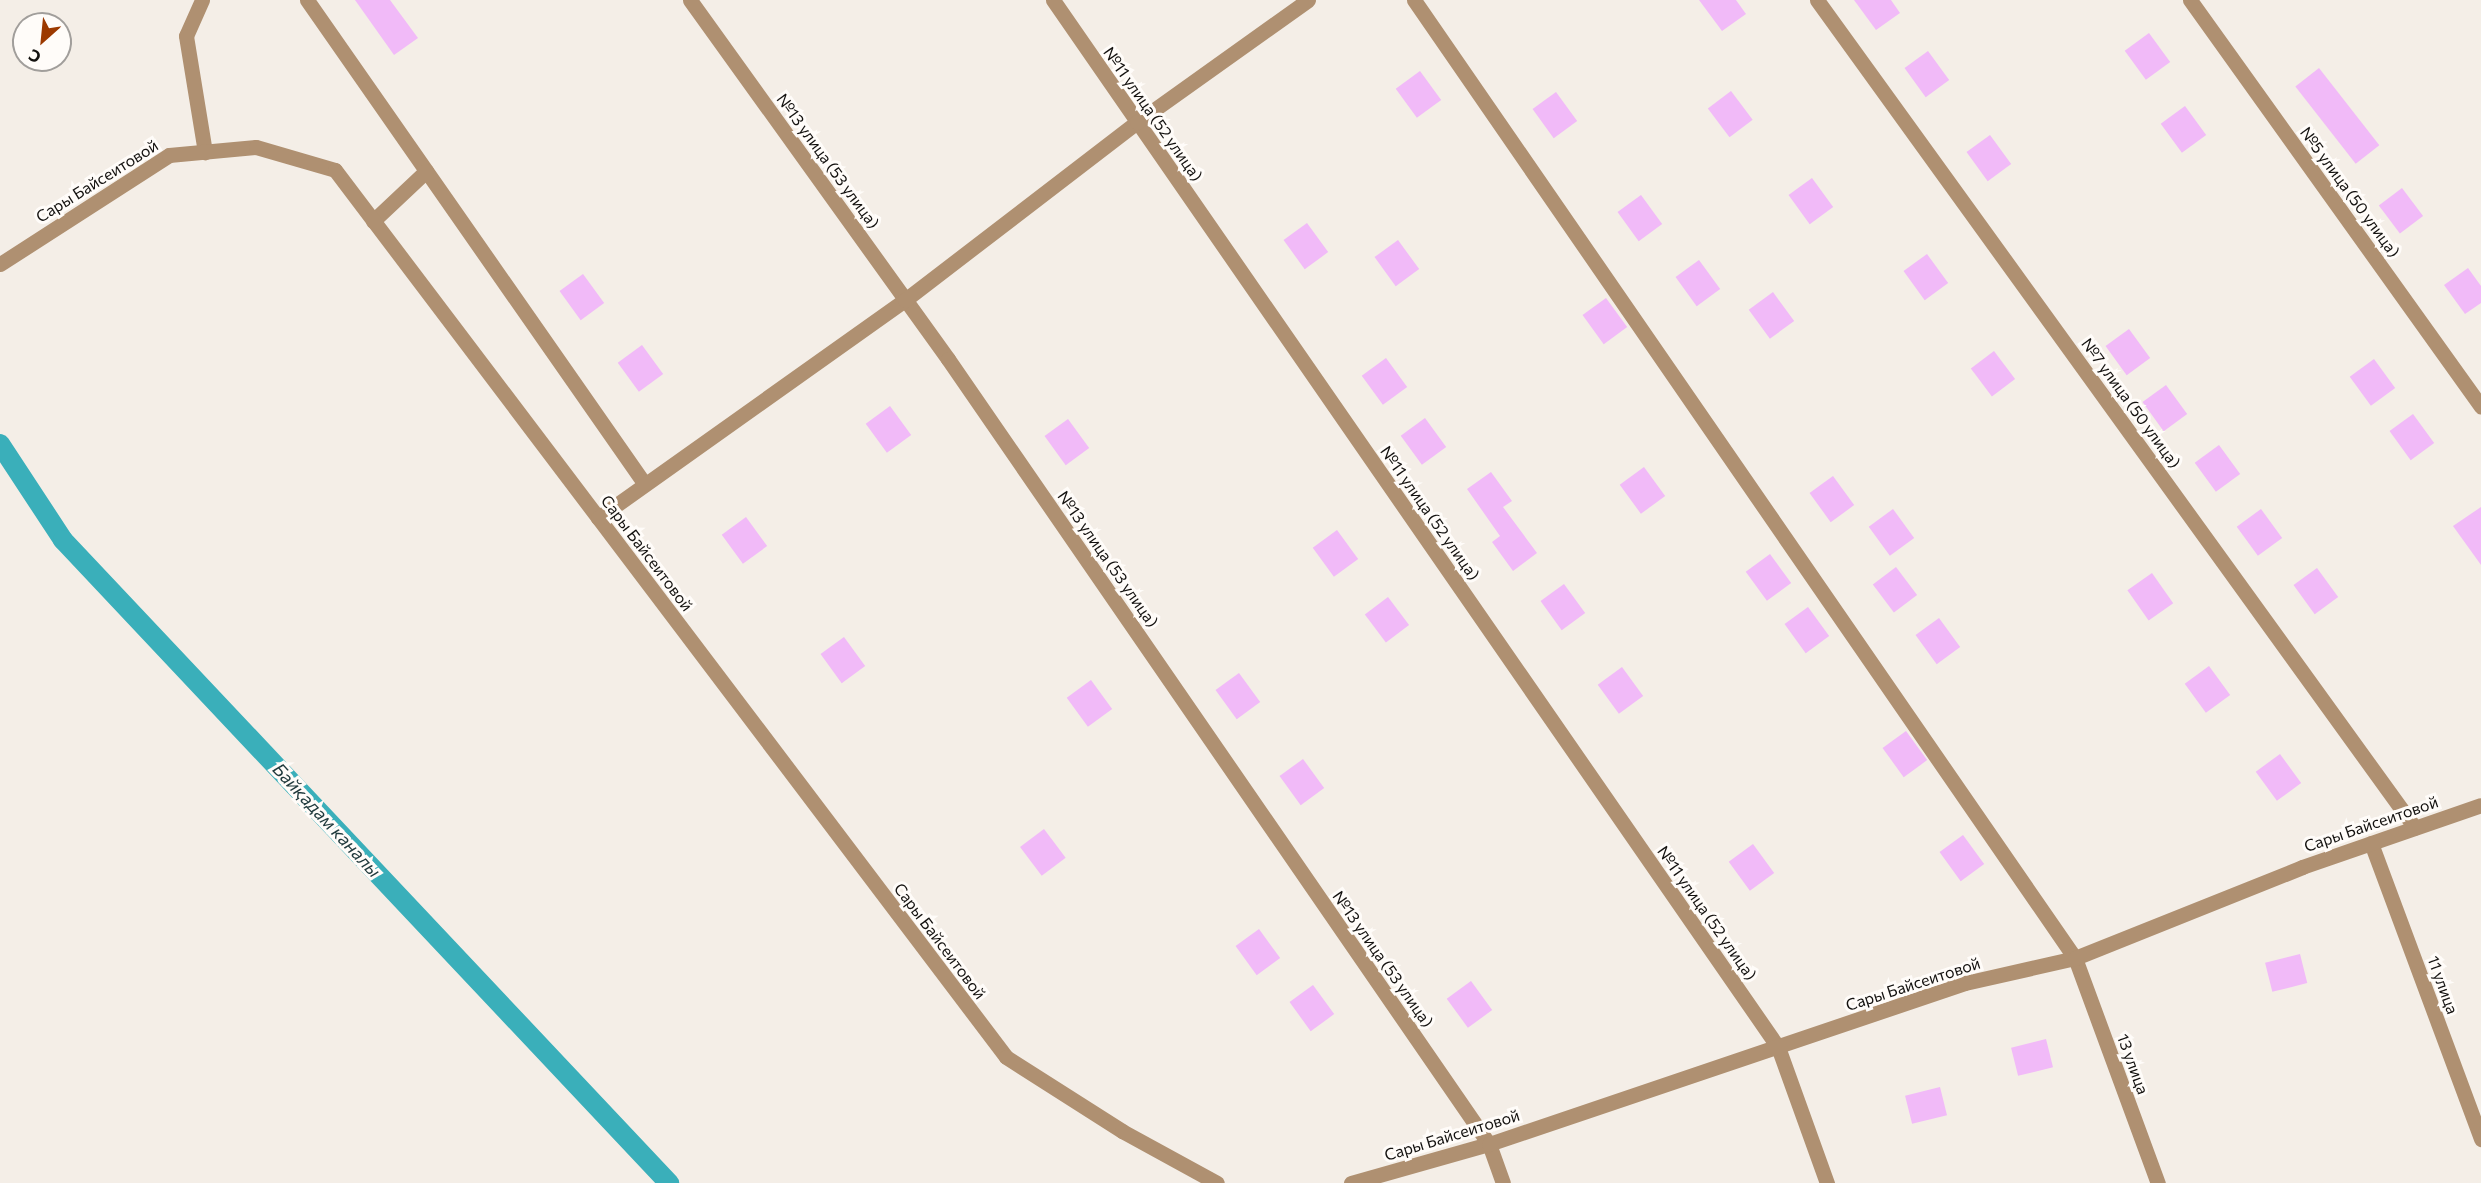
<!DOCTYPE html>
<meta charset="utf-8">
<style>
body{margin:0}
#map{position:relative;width:2481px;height:1183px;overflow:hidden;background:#f4eee7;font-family:Commissioner,sans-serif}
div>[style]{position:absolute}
.canal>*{height:20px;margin:-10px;padding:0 10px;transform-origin:10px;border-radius:10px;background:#3aafba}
.building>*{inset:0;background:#f1baf8;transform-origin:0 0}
.minor>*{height:15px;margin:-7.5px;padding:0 7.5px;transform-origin:7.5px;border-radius:7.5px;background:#af9071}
span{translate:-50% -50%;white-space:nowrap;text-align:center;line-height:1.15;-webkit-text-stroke:6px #fffcf9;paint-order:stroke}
.street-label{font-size:16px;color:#13110f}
.water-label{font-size:18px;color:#213a3d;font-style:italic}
.north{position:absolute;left:12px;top:12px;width:60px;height:60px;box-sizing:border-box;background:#fffcf9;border:2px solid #a19e9b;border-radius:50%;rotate:207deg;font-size:16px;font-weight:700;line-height:24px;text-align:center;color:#13110f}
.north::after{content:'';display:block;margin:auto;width:21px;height:27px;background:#9c3900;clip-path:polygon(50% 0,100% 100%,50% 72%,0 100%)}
</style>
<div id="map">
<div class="canal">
<i style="left:0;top:444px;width:115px;rotate:56.7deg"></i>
<i style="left:63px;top:540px;width:884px;rotate:46.7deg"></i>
</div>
<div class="building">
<i style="clip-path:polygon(355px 0,390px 0,418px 38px,394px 55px)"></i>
<i style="clip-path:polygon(1699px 0,1736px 0,1746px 14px,1722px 31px)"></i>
<i style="clip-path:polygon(1854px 0,1891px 0,1900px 13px,1876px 30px)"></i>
<i style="left:2149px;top:33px;width:36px;height:30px;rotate:54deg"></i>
<i style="left:1928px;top:51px;width:36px;height:29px;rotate:54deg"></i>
<i style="left:2319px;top:68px;width:98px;height:30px;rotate:52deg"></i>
<i style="left:1420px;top:71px;width:36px;height:30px;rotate:54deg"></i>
<i style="left:1731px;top:91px;width:36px;height:29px;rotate:53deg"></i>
<i style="left:1556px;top:92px;width:36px;height:29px;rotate:54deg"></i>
<i style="left:2185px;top:106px;width:36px;height:30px;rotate:54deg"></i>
<i style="left:1990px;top:135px;width:36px;height:29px;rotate:54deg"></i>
<i style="left:1812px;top:178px;width:36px;height:29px;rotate:54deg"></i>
<i style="left:2402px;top:188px;width:35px;height:29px;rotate:53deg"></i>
<i style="left:1641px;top:195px;width:36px;height:29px;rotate:54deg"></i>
<i style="left:1307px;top:223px;width:36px;height:29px;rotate:54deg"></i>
<i style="left:1398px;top:240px;width:36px;height:29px;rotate:54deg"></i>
<i style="left:1927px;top:254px;width:36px;height:29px;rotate:54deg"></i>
<i style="left:1699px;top:260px;width:36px;height:29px;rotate:54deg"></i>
<i style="clip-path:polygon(2468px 268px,2481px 286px,2481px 303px,2465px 314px,2444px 285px)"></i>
<i style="left:583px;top:274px;width:36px;height:29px;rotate:54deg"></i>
<i style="left:1773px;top:292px;width:36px;height:30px;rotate:54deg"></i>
<i style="left:1606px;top:298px;width:36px;height:29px;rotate:54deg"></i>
<i style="left:2129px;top:329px;width:36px;height:29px;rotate:54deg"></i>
<i style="left:642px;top:345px;width:36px;height:30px;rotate:54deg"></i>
<i style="left:1994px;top:351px;width:35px;height:29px;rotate:53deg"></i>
<i style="left:1386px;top:358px;width:36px;height:30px;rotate:54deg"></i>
<i style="left:2374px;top:359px;width:36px;height:30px;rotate:54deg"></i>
<i style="left:2166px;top:385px;width:36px;height:29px;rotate:54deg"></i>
<i style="left:890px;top:406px;width:36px;height:30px;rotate:54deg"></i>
<i style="left:2413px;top:414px;width:36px;height:29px;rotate:54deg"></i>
<i style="left:1425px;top:418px;width:36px;height:30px;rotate:54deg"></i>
<i style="left:1068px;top:419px;width:36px;height:29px;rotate:54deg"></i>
<i style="left:2219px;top:445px;width:36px;height:30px;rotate:54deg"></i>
<i style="left:1644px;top:467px;width:36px;height:30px;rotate:54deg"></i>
<i style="clip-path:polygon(1491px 472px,1512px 501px,1503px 507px,1537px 553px,1513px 571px,1492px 542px,1500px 536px,1467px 489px)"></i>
<i style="left:1833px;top:476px;width:36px;height:29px;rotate:54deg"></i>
<i style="clip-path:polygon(2481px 507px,2481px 565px,2453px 526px)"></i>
<i style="left:1893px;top:509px;width:36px;height:30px;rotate:54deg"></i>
<i style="left:2261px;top:509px;width:36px;height:30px;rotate:54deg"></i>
<i style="left:746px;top:517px;width:36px;height:30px;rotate:54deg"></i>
<i style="left:1337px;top:530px;width:36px;height:30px;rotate:54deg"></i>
<i style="left:1770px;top:554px;width:36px;height:30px;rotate:54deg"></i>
<i style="left:1896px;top:567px;width:35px;height:29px;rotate:53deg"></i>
<i style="left:2317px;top:568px;width:36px;height:29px;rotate:54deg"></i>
<i style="left:2152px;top:573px;width:37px;height:30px;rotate:55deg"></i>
<i style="left:1564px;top:584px;width:36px;height:29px;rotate:54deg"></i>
<i style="left:1388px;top:597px;width:35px;height:29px;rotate:53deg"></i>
<i style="left:1808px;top:607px;width:36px;height:29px;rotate:54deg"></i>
<i style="left:1939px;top:618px;width:36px;height:29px;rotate:54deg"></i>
<i style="left:844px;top:637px;width:36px;height:29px;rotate:54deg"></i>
<i style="left:2209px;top:666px;width:36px;height:30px;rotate:54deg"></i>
<i style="left:1622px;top:667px;width:36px;height:30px;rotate:54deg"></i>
<i style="left:1239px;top:673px;width:36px;height:29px;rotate:54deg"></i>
<i style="left:1091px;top:680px;width:36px;height:30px;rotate:54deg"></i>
<i style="left:1906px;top:731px;width:36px;height:29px;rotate:54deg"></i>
<i style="left:2280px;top:754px;width:36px;height:30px;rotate:54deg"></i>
<i style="left:1303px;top:759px;width:36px;height:29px;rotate:54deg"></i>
<i style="left:1044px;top:829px;width:36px;height:30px;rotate:53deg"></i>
<i style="left:1963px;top:835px;width:36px;height:29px;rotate:54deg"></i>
<i style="left:1753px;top:844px;width:36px;height:30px;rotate:54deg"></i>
<i style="left:1259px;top:929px;width:36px;height:29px;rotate:54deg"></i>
<i style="left:2300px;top:954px;width:30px;height:36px;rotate:76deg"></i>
<i style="left:1471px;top:981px;width:36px;height:30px;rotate:54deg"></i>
<i style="left:1313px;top:985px;width:36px;height:29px;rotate:54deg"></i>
<i style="left:2046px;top:1039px;width:29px;height:36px;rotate:76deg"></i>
<i style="left:1940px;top:1087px;width:29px;height:36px;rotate:76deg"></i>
</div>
<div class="minor">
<i style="left:202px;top:0;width:39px;rotate:114deg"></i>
<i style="left:186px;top:36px;width:118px;rotate:80.7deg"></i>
<i style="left:307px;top:0;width:589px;rotate:55.1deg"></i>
<i style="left:690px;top:0;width:442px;rotate:54.3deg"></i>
<i style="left:948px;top:359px;width:953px;rotate:55.43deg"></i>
<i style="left:1489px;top:1144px;width:41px;rotate:70.3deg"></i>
<i style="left:1053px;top:0;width:1274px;rotate:55.3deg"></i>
<i style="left:1778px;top:1047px;width:145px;rotate:70.2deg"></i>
<i style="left:1414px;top:0;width:1164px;rotate:55.4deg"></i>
<i style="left:2075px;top:958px;width:240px;rotate:69.8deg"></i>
<i style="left:1817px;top:0;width:1021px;rotate:54.16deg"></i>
<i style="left:2190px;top:0;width:500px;rotate:54.4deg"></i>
<i style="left:373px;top:221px;width:73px;rotate:-43.3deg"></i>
<i style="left:0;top:264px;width:201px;rotate:-32.8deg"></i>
<i style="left:169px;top:155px;width:87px;rotate:-5.3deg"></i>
<i style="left:256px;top:147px;width:82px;rotate:16.2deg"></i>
<i style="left:335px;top:170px;width:1112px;rotate:52.89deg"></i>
<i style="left:1006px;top:1057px;width:138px;rotate:32.5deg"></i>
<i style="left:1122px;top:1131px;width:108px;rotate:28.7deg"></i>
<i style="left:598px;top:518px;width:377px;rotate:-35.4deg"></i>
<i style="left:905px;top:300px;width:292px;rotate:-37.5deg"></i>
<i style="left:1137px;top:122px;width:210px;rotate:-35.5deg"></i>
<i style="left:2371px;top:843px;width:316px;rotate:69.6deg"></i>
<i style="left:1351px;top:1183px;width:143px;rotate:-15.8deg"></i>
<i style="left:1489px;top:1144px;width:502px;rotate:-18.69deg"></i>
<i style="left:1965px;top:983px;width:113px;rotate:-12.8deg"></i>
<i style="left:2075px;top:958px;width:245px;rotate:-21.8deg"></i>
<i style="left:2302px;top:867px;width:189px;rotate:-19.1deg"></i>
</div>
<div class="street-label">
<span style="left:1153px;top:114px;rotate:55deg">№11 улица (52 улица)</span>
<span style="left:828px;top:161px;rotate:54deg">№13 улица (53 улица)</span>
<span style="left:97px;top:181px;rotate:-32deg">Сары Байсеитовой</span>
<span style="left:2350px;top:192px;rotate:54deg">№5 улица (50 улица)</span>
<span style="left:2131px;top:403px;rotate:54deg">№7 улица (50 улица)</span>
<span style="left:1430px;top:513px;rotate:55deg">№11 улица (52 улица)</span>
<span style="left:647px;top:553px;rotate:53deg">Сары Байсеитовой</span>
<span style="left:1108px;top:559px;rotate:55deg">№13 улица (53 улица)</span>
<span style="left:2371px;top:824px;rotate:-19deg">Сары Байсеитовой</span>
<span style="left:1707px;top:913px;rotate:55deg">№11 улица (52 улица)</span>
<span style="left:940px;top:941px;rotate:53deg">Сары Байсеитовой</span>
<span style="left:1383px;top:959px;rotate:55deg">№13 улица (53 улица)</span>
<span style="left:1913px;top:984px;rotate:-18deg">Сары Байсеитовой</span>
<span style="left:2443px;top:985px;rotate:70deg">11 улица</span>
<span style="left:2133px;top:1064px;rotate:70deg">13 улица</span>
<span style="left:1452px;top:1135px;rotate:-17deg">Сары Байсеитовой</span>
</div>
<div class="water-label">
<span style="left:327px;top:820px;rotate:47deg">Байқадам каналы</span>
</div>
<div class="north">С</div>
</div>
